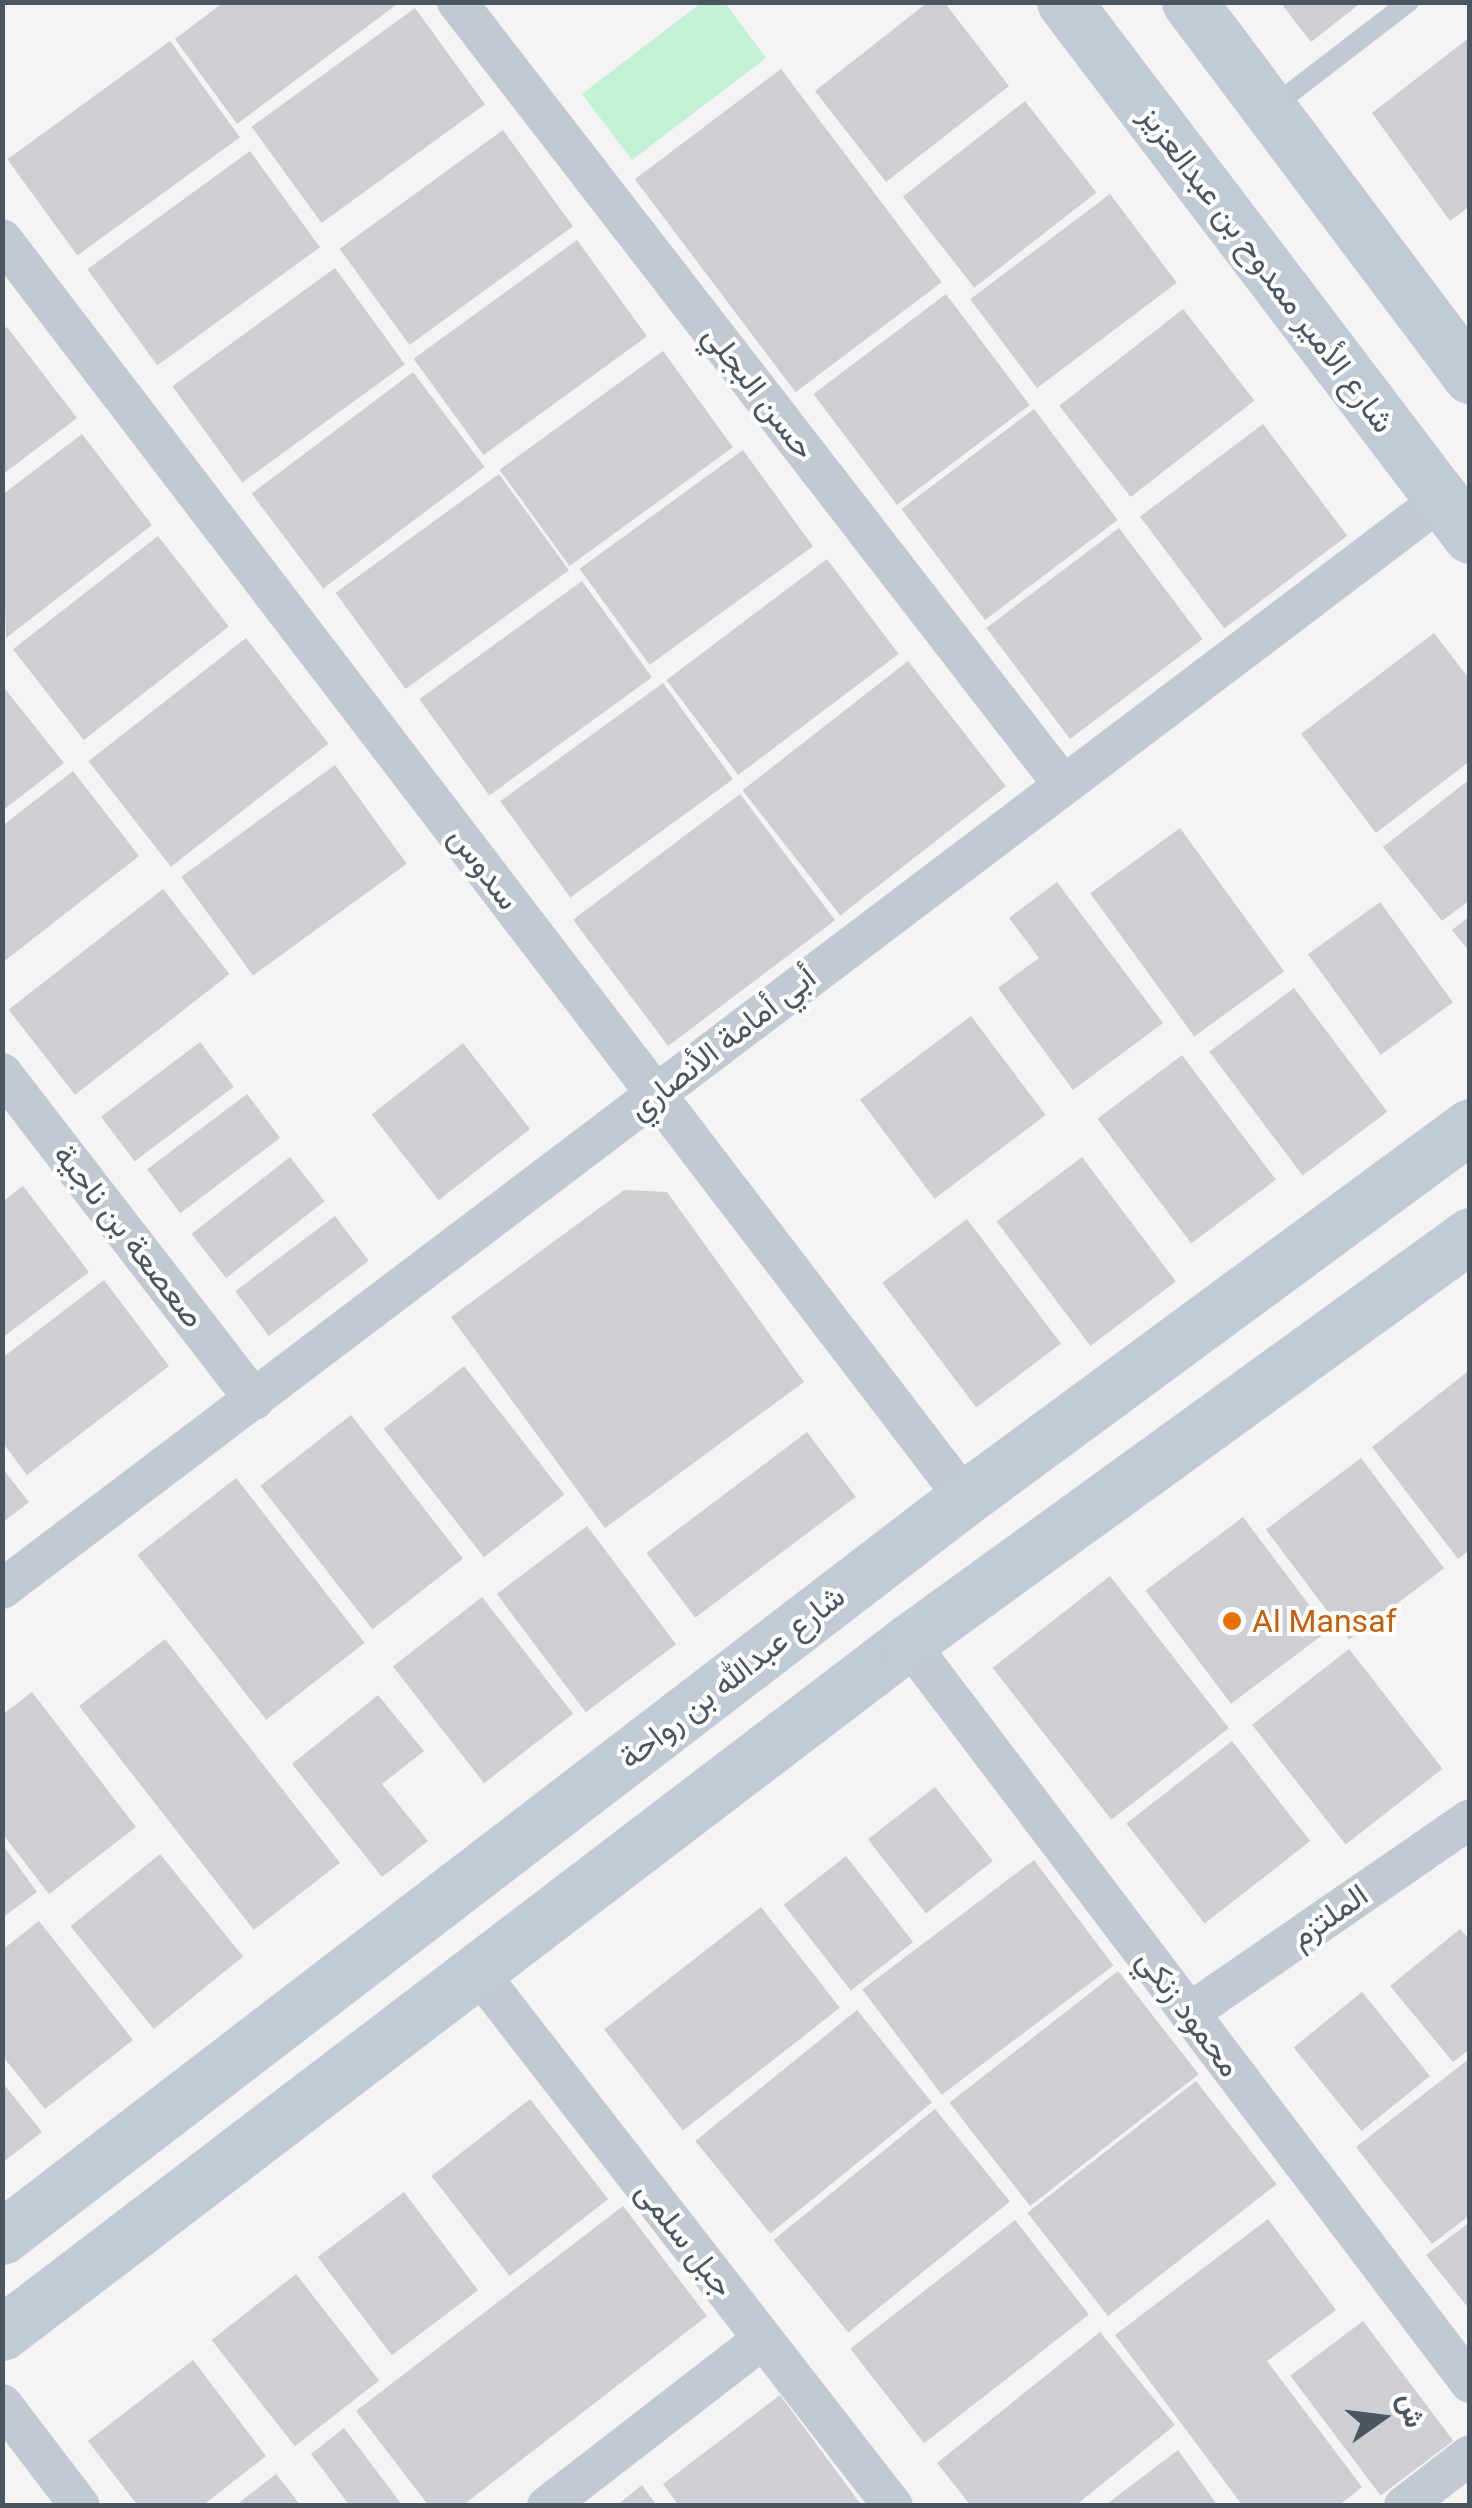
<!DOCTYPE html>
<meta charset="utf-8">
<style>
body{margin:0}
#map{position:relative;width:1472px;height:2508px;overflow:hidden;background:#f5f3f3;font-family:Roboto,Vazirmatn,sans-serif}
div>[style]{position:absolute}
.green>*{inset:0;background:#c3f1d5}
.building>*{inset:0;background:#cdcfd5;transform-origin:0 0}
.lane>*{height:20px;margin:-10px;padding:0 10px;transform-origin:10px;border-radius:10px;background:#c1cad2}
.street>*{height:40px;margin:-20px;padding:0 20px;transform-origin:20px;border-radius:20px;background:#c1cad2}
.secondary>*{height:55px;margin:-27.5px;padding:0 27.5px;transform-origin:27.5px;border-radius:27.5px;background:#c1cbd6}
.dots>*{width:28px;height:28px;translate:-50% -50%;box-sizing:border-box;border:5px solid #fff;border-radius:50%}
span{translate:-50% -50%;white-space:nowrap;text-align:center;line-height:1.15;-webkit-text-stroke:8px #fff;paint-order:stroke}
.street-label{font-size:32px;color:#4a5661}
.food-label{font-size:32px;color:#c56008}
.left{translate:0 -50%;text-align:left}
.frame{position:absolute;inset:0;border:5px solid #4a5661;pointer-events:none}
.north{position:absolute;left:1332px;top:2368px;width:100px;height:100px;-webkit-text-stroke:8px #fff;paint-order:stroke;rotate:76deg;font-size:28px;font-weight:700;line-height:40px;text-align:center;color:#4a5661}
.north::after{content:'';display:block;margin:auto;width:35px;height:45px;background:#4a5661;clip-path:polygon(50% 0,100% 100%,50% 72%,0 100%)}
</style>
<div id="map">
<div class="green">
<i style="clip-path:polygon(701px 3px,725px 3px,766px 58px,632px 160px,582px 94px)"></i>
</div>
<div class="building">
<i style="clip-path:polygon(224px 2px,400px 2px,237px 124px,175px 39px)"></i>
<i style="clip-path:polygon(928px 2px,944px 2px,1009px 86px,886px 182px,815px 91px)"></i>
<i style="clip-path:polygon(1280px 2px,1362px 2px,1311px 42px)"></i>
<i style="left:415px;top:8px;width:119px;height:202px;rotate:54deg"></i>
<i style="clip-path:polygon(1470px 37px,1470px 206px,1450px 221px,1372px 113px)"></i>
<i style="left:170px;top:41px;width:119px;height:201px;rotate:54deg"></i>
<i style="left:781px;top:69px;width:267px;height:183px;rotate:53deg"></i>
<i style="left:1025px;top:101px;width:116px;height:155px;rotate:52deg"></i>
<i style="left:503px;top:130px;width:119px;height:202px;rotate:54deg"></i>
<i style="left:250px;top:151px;width:119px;height:201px;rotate:54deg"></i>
<i style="left:1110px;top:194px;width:111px;height:175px;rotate:53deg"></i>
<i style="left:577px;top:240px;width:119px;height:202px;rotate:54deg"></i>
<i style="left:335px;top:268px;width:119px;height:201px;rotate:54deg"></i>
<i style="left:946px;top:294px;width:139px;height:166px;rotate:53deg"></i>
<i style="left:1183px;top:309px;width:116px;height:157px;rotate:52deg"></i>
<i style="clip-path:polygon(7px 327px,77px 418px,2px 475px,2px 330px)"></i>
<i style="left:663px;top:351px;width:119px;height:202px;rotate:54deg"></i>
<i style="left:413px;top:372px;width:119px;height:202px;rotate:53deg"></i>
<i style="left:1034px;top:409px;width:139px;height:166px;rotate:53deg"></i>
<i style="left:1263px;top:424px;width:140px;height:154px;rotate:53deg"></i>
<i style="clip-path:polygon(82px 434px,152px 525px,6px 638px,2px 495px)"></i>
<i style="left:743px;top:450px;width:119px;height:202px;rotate:54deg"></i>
<i style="left:499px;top:474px;width:119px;height:202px;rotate:54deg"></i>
<i style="left:1119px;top:528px;width:139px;height:166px;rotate:53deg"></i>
<i style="left:158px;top:536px;width:115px;height:184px;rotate:52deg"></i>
<i style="left:827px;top:559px;width:119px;height:201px;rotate:53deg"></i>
<i style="left:582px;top:581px;width:119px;height:201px;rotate:54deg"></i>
<i style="clip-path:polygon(1434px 633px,1470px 680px,1470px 761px,1376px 833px,1301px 734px)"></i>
<i style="left:246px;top:638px;width:134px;height:200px;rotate:52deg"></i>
<i style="left:908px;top:661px;width:159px;height:210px;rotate:52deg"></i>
<i style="left:663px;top:683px;width:119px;height:201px;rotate:54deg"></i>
<i style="clip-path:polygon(2px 685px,64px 763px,2px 811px)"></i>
<i style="left:335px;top:765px;width:122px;height:190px;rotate:54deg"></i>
<i style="clip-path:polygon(73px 771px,139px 856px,2px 963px,2px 826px)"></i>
<i style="clip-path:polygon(1470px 779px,1470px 900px,1442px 921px,1383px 847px)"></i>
<i style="left:740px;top:794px;width:158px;height:209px;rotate:53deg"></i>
<i style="left:1180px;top:828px;width:177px;height:111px;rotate:54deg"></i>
<i style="clip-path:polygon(1057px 882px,1163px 1023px,1073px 1090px,998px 988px,1039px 958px,1009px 918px)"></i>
<i style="left:163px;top:889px;width:108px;height:196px;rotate:52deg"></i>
<i style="left:1380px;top:902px;width:124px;height:89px;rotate:54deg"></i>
<i style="clip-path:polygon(1470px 916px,1470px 952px,1452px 930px)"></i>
<i style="left:1294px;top:988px;width:155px;height:106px;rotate:53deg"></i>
<i style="left:971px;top:1016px;width:124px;height:139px;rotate:53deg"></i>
<i style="left:200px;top:1042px;width:56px;height:124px;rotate:53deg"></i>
<i style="left:463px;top:1043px;width:109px;height:116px;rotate:52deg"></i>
<i style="left:1182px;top:1055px;width:156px;height:106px;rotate:53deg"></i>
<i style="left:247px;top:1094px;width:55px;height:125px;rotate:53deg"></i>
<i style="left:290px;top:1157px;width:56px;height:125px;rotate:52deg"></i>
<i style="left:1082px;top:1157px;width:156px;height:107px;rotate:53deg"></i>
<i style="clip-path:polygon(23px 1186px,89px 1272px,2px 1338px,2px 1202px)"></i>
<i style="clip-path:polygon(624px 1190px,667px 1192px,804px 1382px,605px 1528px,451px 1317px)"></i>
<i style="left:335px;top:1216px;width:56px;height:125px;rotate:53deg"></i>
<i style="left:967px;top:1219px;width:156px;height:106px;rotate:53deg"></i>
<i style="clip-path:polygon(104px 1280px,169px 1366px,27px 1475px,2px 1442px,2px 1358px)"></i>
<i style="left:464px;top:1366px;width:163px;height:102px;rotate:52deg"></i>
<i style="clip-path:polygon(1467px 1372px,1470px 1550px,1458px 1559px,1372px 1447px)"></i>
<i style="left:351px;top:1415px;width:182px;height:115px;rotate:52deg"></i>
<i style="left:807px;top:1432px;width:81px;height:201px;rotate:53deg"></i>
<i style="left:1361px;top:1458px;width:138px;height:119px;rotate:53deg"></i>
<i style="clip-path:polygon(2px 1468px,29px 1502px,2px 1523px)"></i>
<i style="left:236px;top:1478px;width:209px;height:125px;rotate:52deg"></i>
<i style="left:1243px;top:1517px;width:142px;height:122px;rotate:53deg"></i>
<i style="left:587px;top:1526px;width:148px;height:113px;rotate:53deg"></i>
<i style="left:1110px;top:1576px;width:193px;height:149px;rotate:52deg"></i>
<i style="left:482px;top:1597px;width:148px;height:113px;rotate:52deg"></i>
<i style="left:165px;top:1639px;width:284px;height:109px;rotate:52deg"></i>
<i style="left:1349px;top:1649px;width:152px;height:123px;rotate:52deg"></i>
<i style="clip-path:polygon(32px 1692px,136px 1827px,49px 1894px,2px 1833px,2px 1715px)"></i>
<i style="clip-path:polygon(378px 1695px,424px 1751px,382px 1784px,428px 1841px,382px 1877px,292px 1764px)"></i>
<i style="left:1232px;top:1741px;width:127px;height:134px;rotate:52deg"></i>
<i style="left:935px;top:1787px;width:94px;height:85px;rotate:52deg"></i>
<i style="clip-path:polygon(2px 1844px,37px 1892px,2px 1918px)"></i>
<i style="left:160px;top:1854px;width:132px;height:115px;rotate:51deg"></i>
<i style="left:846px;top:1856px;width:109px;height:79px;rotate:52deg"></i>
<i style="left:1034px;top:1860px;width:132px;height:215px;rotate:53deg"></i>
<i style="left:761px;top:1907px;width:128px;height:199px;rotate:52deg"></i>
<i style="clip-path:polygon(39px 1921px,133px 2040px,45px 2109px,2px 2055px,2px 1950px)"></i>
<i style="clip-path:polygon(1460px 1929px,1470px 1940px,1470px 2049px,1453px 2062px,1390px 1986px)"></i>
<i style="left:1118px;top:1971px;width:131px;height:214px;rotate:52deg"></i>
<i style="left:1362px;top:1992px;width:108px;height:88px;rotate:51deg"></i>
<i style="left:857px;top:2010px;width:119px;height:208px;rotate:51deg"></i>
<i style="clip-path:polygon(1470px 2058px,1470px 2215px,1432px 2244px,1356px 2147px)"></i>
<i style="left:1196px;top:2081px;width:131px;height:214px;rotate:52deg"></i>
<i style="clip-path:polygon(2px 2082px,42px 2132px,2px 2163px)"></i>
<i style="left:530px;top:2099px;width:127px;height:125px;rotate:52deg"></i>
<i style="left:935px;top:2109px;width:119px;height:208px;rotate:51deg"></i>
<i style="left:404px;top:2192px;width:123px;height:108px;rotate:53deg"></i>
<i style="clip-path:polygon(623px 2206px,707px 2316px,462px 2506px,429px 2506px,356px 2411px)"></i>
<i style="clip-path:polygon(1268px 2219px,1336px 2310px,1267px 2361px,1362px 2487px,1338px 2506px,1243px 2506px,1115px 2335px)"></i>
<i style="left:1015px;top:2220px;width:120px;height:209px;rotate:52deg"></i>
<i style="clip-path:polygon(1470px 2222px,1470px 2310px,1426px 2255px)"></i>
<i style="left:296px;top:2274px;width:135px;height:107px;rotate:52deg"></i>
<i style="left:1363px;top:2321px;width:150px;height:91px;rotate:53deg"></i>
<i style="clip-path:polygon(1100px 2332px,1175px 2425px,1075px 2506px,971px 2506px,937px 2463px)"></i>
<i style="clip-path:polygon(193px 2360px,266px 2456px,202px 2506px,138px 2506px,88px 2441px)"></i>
<i style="clip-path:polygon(780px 2395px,862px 2506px,679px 2506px,663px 2484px)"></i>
<i style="clip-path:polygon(344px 2428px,403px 2506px,350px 2506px,311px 2454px)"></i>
<i style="clip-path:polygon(1178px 2450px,1218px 2506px,1104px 2506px)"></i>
<i style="clip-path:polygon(276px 2474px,301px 2506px,235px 2506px)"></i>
<i style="clip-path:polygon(642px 2485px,657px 2506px,616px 2506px)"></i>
</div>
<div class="lane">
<i style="left:1272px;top:107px;width:173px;rotate:-37.5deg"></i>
</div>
<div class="street">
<i style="left:457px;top:2px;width:987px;rotate:52.25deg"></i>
<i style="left:2px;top:239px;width:1585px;rotate:52.59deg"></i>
<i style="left:2px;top:1073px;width:413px;rotate:52.3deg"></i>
<i style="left:2px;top:1589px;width:1806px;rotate:-37.12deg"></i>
<i style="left:908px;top:1642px;width:930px;rotate:52.82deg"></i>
<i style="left:478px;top:1972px;width:676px;rotate:52.15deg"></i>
<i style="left:1189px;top:2013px;width:341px;rotate:-34.6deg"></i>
<i style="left:2px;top:2404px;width:128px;rotate:52.6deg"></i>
<i style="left:547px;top:2506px;width:273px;rotate:-37.7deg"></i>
<i style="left:1404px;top:2506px;width:83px;rotate:-37.7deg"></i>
</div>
<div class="secondary">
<i style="left:1064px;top:2px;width:671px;rotate:52.75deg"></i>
<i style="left:1189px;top:2px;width:468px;rotate:53.1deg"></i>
<i style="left:2px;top:2237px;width:1214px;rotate:-37.5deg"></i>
<i style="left:965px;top:1498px;width:627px;rotate:-36.38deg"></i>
<i style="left:2px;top:2333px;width:1139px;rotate:-37.33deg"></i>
<i style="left:908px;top:1642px;width:694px;rotate:-35.91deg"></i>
</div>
<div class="dots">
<i style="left:1232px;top:1621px;background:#e8710a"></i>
</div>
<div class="street-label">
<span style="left:1267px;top:269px;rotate:53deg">شارع الأمير ممدوح بن عبدالعزيز</span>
<span style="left:759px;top:392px;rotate:52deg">حسن البجلي</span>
<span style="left:484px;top:868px;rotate:53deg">سدوس</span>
<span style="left:722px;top:1043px;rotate:-38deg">أبي أمامة الأنصاري</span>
<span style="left:129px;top:1236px;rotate:52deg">صعصعة بن ناجية</span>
<span style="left:732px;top:1677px;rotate:-38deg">شارع عبدالله بن رواحة</span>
<span style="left:1329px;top:1916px;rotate:-35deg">الملتزم</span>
<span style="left:1189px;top:2013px;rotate:53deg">محمود زنكي</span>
<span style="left:685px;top:2239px;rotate:52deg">جبل سلمى</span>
</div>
<div class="food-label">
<span class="left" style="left:1252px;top:1621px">Al Mansaf</span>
</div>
<div class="frame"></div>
<div class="north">ش</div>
</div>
